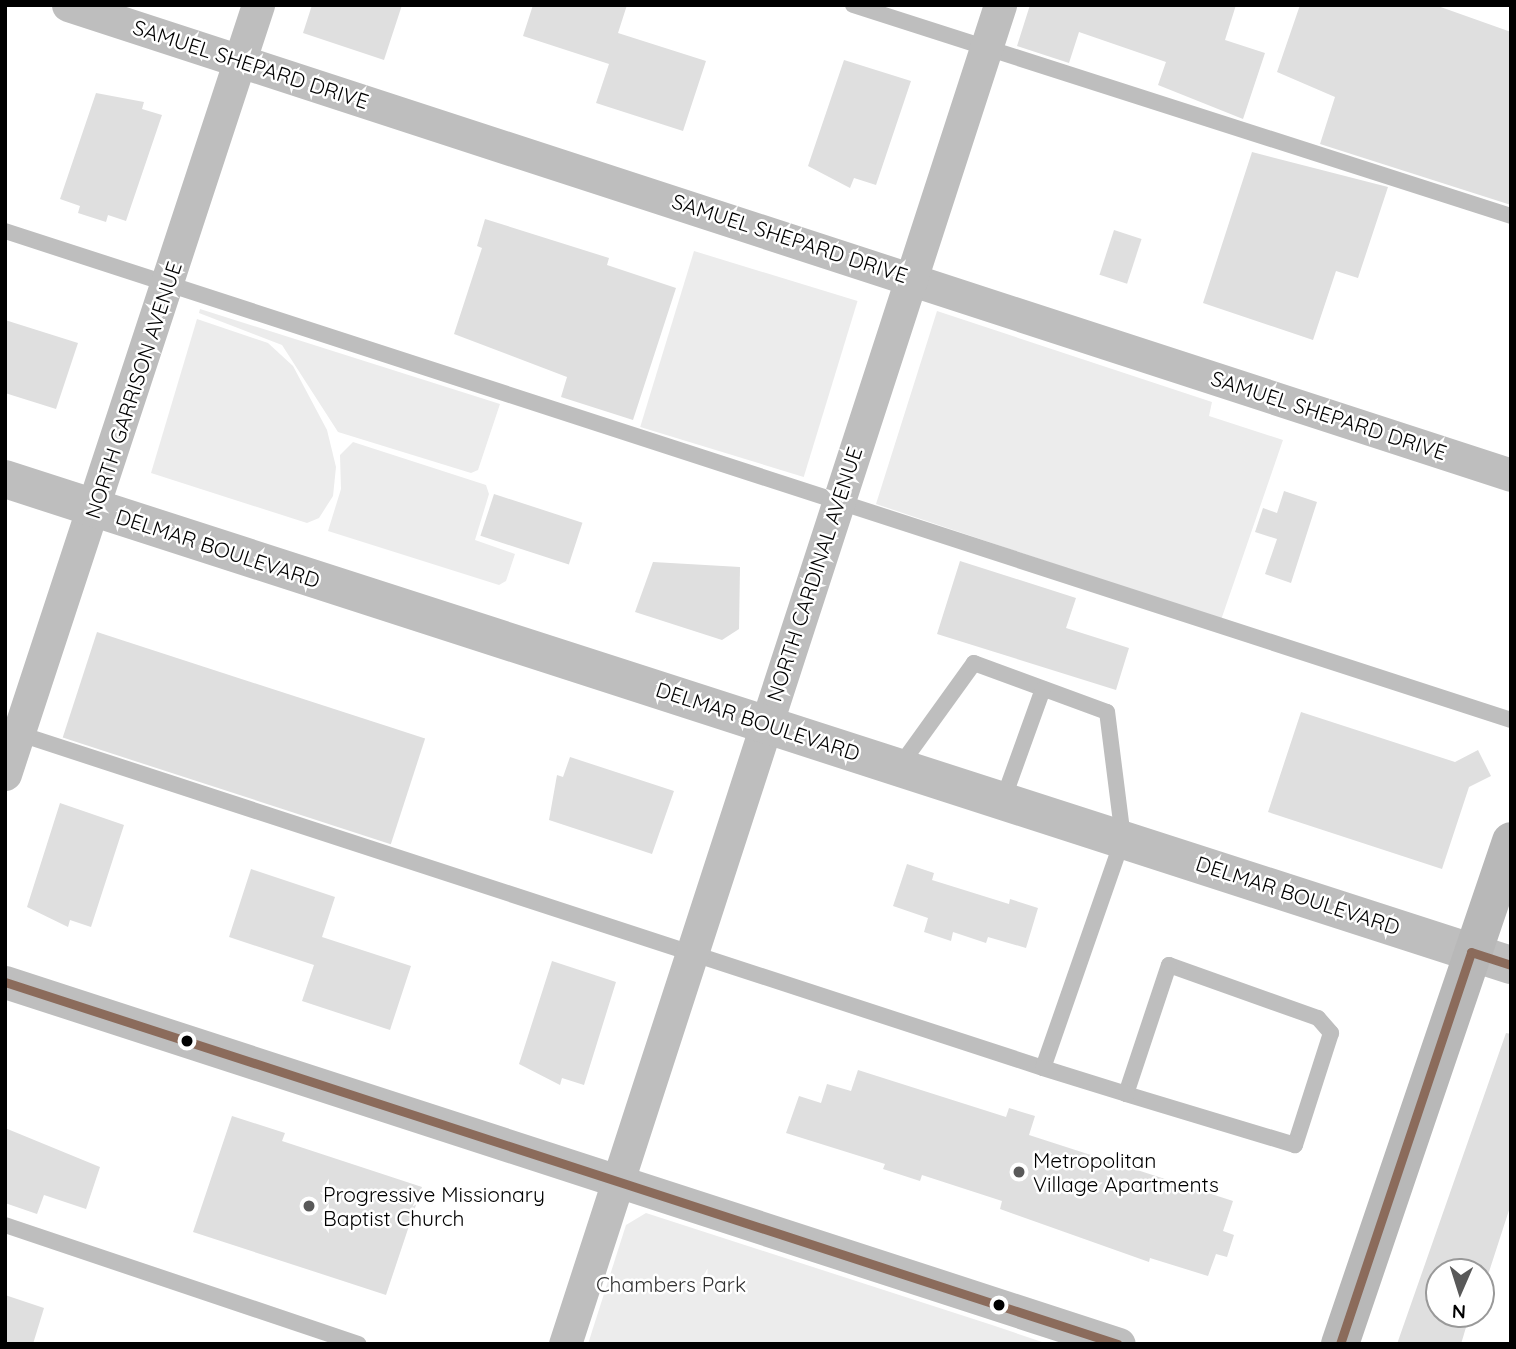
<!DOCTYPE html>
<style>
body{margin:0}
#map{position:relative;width:1516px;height:1349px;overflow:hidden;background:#fff;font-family:Quicksand,sans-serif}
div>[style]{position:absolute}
.green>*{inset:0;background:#ececec;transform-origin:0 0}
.building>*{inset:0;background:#dfdfdf;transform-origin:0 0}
.service>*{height:16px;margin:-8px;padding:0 8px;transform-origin:8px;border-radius:8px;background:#bebebe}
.minor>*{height:33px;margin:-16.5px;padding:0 16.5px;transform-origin:16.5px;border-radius:16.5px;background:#bebebe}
.tertiary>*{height:38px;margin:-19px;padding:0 19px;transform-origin:19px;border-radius:19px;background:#bebebe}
.secondary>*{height:38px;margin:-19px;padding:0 19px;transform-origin:19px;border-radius:19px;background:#b8b8b8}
.bus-1>*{height:9px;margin:-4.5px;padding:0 4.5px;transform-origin:4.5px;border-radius:4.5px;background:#8b6b5b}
.dots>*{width:19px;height:19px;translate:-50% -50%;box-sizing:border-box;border:4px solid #fff;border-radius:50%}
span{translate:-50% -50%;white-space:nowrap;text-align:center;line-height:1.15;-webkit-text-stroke:5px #fff;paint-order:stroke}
.street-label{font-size:21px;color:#000}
.poi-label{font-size:21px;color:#000}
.left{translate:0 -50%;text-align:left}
.park-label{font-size:21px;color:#333}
.frame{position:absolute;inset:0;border:7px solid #000;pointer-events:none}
.north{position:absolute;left:1425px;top:1258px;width:70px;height:70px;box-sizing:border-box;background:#fff;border:2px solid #999;border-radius:50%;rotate:183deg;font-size:19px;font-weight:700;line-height:28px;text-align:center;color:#000}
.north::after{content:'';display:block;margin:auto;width:24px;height:32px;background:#595959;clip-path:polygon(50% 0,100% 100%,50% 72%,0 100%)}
</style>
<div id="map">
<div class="green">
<i style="left:694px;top:251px;width:171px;height:184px;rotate:17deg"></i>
<i style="clip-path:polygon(200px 309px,500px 404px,478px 470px,471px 473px,338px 432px,282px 345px,199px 313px)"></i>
<i style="clip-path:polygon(937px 311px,1212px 402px,1209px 416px,1283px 440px,1221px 620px,876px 504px)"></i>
<i style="clip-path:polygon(197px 319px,268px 343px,293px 366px,327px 430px,336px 467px,333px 496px,319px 518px,307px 523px,151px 473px)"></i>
<i style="clip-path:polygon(353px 442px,486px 485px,489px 494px,475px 540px,515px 554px,506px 581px,499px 585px,328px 531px,341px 489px,340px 455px)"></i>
<i style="clip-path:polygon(646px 1213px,992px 1325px,1048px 1344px,588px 1344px,626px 1225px)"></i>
</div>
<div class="building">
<i style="clip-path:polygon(312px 5px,402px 5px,384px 60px,303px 33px)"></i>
<i style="clip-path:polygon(533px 5px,627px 5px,618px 33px,706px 61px,683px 131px,596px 103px,609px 64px,523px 36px)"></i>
<i style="clip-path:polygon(1030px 5px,1236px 5px,1225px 40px,1265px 53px,1243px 119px,1158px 85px,1166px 62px,1079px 32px,1069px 63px,1017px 46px)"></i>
<i style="clip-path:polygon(1300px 5px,1435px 5px,1511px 32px,1511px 205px,1320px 144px,1335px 97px,1277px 72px)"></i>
<i style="clip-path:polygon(844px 60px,911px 81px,876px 185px,854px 178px,850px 188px,808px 166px)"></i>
<i style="clip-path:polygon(96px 93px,144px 102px,142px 109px,162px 115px,126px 221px,108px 215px,106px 222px,78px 213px,80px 206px,60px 199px)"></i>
<i style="clip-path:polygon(1252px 152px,1388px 187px,1358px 278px,1336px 271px,1313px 340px,1203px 303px)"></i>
<i style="clip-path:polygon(485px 219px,609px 258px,607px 265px,676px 288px,633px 420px,561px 397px,567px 377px,454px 334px,482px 248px,477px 246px)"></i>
<i style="left:1114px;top:230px;width:29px;height:47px;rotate:18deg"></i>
<i style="clip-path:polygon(5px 320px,78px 343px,56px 409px,5px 393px)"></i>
<i style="clip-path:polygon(1284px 491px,1317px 502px,1291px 583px,1265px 574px,1277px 539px,1255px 532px,1263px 508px,1277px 513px)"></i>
<i style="left:494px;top:494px;width:93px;height:44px;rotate:18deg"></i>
<i style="clip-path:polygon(960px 561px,1076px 598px,1066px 628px,1129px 648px,1116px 690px,937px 634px)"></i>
<i style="clip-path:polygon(653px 562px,740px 567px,739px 629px,722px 640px,635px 612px)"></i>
<i style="left:97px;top:632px;width:345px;height:111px;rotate:18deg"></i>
<i style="clip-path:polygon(1301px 712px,1455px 762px,1478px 750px,1491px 776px,1469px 787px,1442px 869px,1268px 812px)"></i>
<i style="clip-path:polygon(570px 757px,674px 791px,652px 854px,549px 820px,557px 775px,563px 777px)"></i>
<i style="clip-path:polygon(60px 803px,124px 825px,91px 927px,70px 920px,68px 927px,27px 907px)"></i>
<i style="clip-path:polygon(907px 864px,934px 873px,932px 880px,1009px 904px,1010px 899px,1038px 908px,1026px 948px,988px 937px,986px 943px,953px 932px,951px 941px,924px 932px,928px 918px,893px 906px)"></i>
<i style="clip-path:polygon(251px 869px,335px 897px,322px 937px,411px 966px,390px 1030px,302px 1001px,314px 965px,229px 937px)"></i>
<i style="clip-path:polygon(552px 961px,616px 982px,584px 1085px,562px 1078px,560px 1085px,519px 1064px)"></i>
<i style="clip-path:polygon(1506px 1033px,1511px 1034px,1511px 1204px,1487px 1278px,1481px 1272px,1439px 1272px,1439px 1314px,1470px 1314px,1461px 1344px,1397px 1344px)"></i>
<i style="clip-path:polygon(858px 1070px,1006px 1117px,1009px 1108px,1035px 1116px,1029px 1135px,1233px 1201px,1223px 1231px,1234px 1235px,1227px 1257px,1216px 1254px,1208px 1276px,1150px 1258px,1149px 1262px,1000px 1209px,1002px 1201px,922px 1175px,920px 1181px,883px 1169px,885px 1164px,786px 1133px,799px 1096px,821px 1103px,827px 1084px,851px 1091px)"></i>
<i style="clip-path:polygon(232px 1116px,285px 1133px,282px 1141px,422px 1187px,386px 1295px,193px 1232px)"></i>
<i style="clip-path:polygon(5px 1128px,100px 1167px,86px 1209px,44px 1195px,37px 1214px,5px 1203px)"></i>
<i style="clip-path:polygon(5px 1295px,44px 1308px,33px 1344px,5px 1344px)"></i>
</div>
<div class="service">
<i style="left:853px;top:5px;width:691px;rotate:17.78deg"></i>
<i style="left:5px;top:231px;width:1583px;rotate:17.99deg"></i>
<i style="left:14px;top:732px;width:1082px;rotate:18.08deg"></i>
<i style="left:1043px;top:1068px;width:244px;rotate:-70.8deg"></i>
<i style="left:1123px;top:838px;width:127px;rotate:-97.2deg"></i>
<i style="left:1107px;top:712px;width:142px;rotate:-159.8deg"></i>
<i style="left:974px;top:663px;width:128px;rotate:125.8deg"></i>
<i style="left:1003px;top:800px;width:118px;rotate:-70.2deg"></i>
<i style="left:1169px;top:965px;width:158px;rotate:19.6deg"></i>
<i style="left:1318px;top:1018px;width:20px;rotate:49deg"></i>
<i style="left:1331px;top:1033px;width:118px;rotate:107.8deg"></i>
<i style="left:1295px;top:1145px;width:177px;rotate:-163.2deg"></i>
<i style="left:1126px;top:1094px;width:136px;rotate:-71.6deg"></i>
<i style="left:1043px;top:1068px;width:88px;rotate:17.2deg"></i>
<i style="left:5px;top:1225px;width:373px;rotate:18.6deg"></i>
</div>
<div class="minor">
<i style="left:68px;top:5px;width:1518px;rotate:18.04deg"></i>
<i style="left:5px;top:774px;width:810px;rotate:-71.79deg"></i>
<i style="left:5px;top:982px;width:1171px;rotate:18deg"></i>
<i style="left:565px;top:1344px;width:1408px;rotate:-72deg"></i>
</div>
<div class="tertiary">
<i style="left:5px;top:479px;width:1582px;rotate:17.89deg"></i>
</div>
<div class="secondary">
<i style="left:1340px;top:1344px;width:531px;rotate:-71.22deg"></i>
</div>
<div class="bus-1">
<i style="left:5px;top:982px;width:1170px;rotate:18.02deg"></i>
<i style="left:1340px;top:1344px;width:413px;rotate:-71.5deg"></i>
<i style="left:1471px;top:952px;width:42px;rotate:18deg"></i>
</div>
<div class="dots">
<i style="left:187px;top:1041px;background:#000"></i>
<i style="left:1019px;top:1172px;background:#595959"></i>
<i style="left:309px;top:1206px;background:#595959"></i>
<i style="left:999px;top:1305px;background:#000"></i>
</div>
<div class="street-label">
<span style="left:251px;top:64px;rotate:18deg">SAMUEL SHEPARD DRIVE</span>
<span style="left:790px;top:238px;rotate:18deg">SAMUEL SHEPARD DRIVE</span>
<span style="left:133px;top:390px;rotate:-72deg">NORTH GARRISON AVENUE</span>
<span style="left:1329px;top:415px;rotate:18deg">SAMUEL SHEPARD DRIVE</span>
<span style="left:218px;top:548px;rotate:18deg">DELMAR BOULEVARD</span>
<span style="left:814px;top:574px;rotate:-72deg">NORTH CARDINAL AVENUE</span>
<span style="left:758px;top:721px;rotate:18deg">DELMAR BOULEVARD</span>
<span style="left:1298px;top:895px;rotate:18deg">DELMAR BOULEVARD</span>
</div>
<div class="poi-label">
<span class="left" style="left:1033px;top:1172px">Metropolitan<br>Village Apartments</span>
<span class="left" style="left:323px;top:1206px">Progressive Missionary<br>Baptist Church</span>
</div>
<div class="park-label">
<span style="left:671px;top:1284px">Chambers Park</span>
</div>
<div class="frame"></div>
<div class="north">N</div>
</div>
